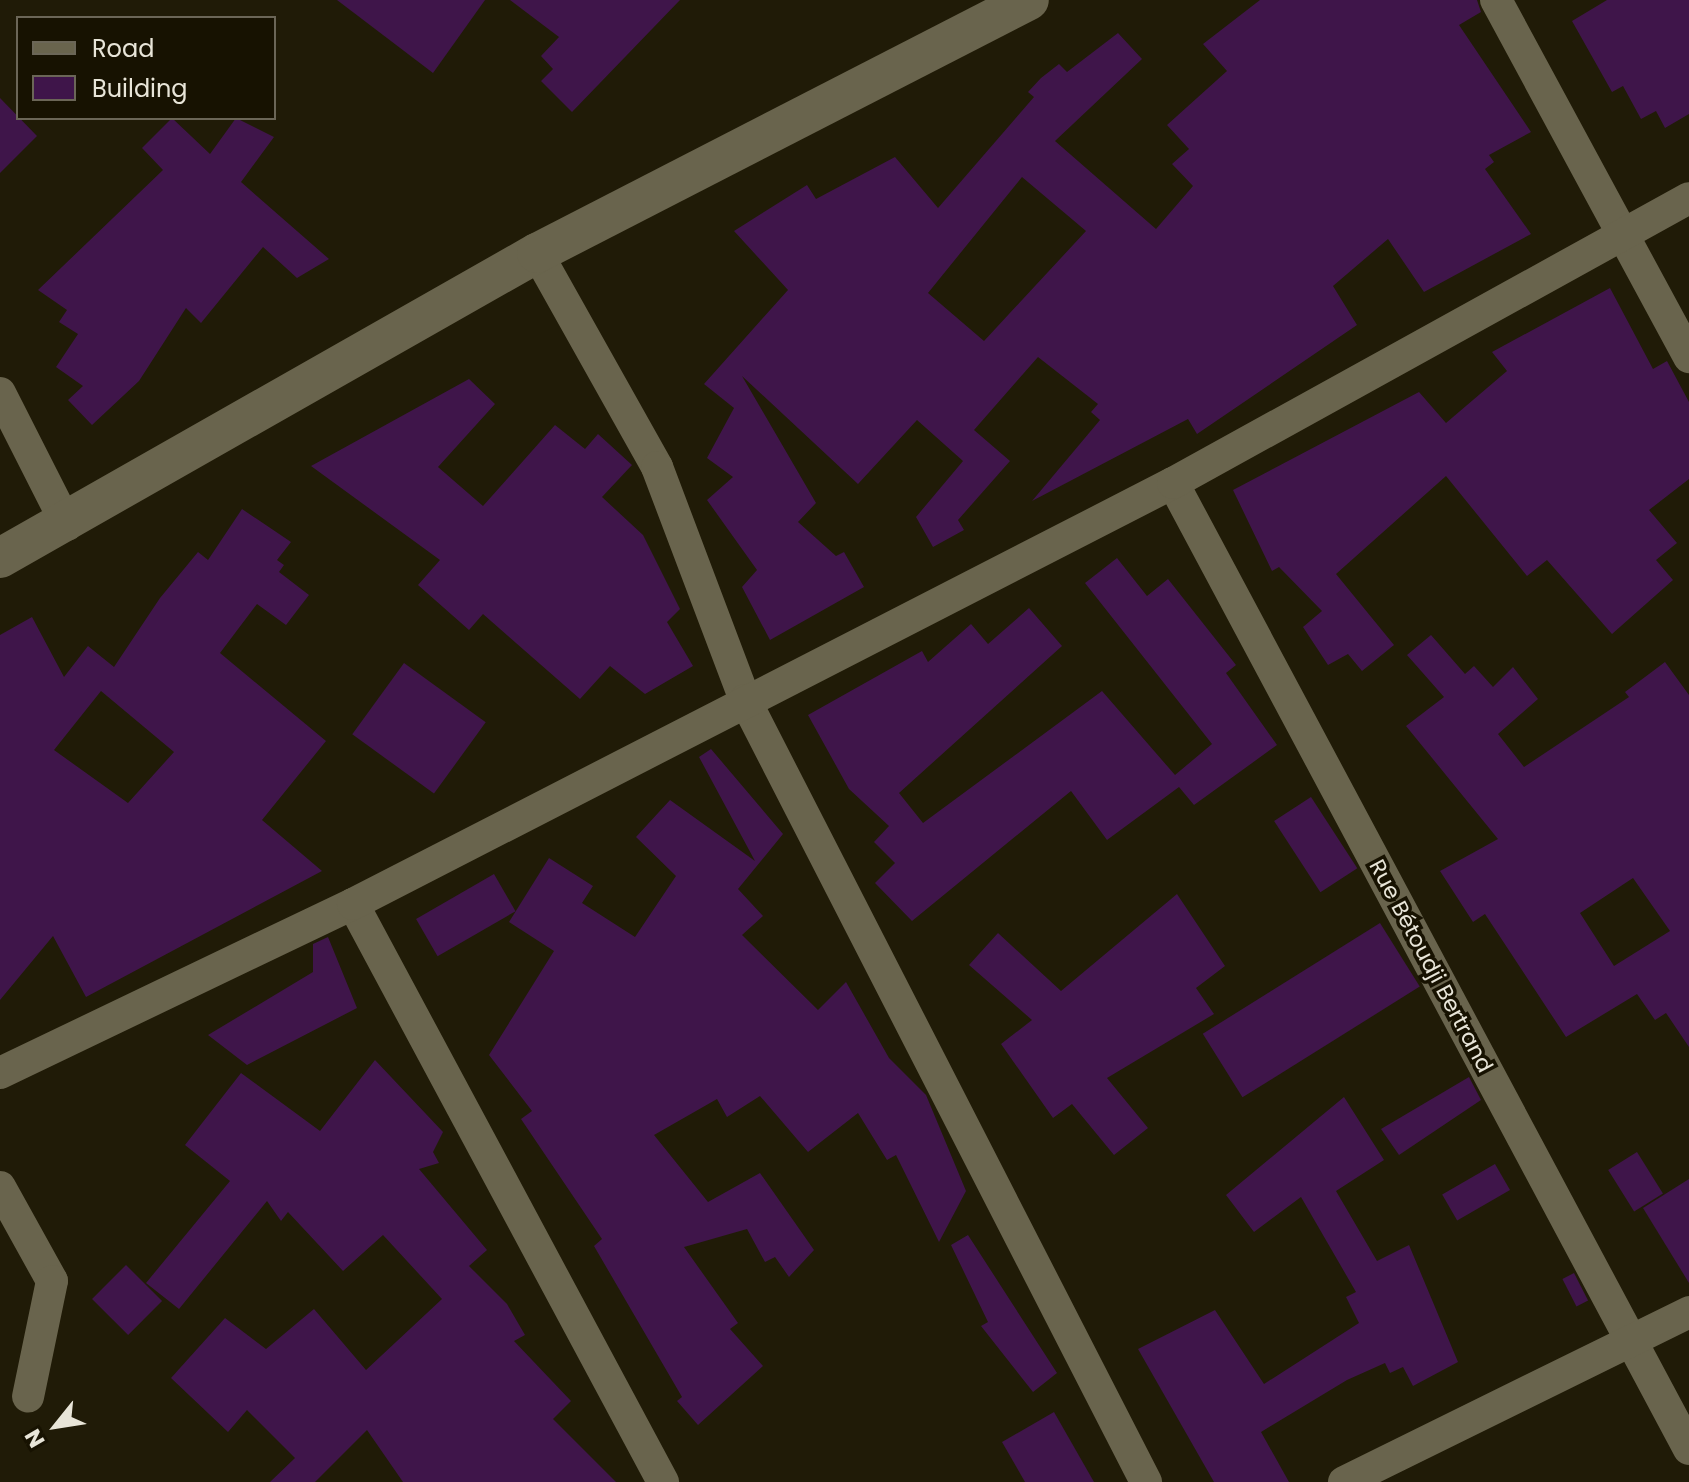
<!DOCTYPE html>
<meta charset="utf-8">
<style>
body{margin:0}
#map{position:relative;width:1689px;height:1482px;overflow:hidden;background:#201b07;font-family:Poppins,sans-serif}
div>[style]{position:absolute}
.building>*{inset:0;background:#3f154a;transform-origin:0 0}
.minor>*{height:32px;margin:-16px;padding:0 16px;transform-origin:16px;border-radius:16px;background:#69644d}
.tertiary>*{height:40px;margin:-20px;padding:0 20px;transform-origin:20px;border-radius:20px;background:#69644d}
span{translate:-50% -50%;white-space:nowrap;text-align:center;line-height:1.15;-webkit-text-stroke:7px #171201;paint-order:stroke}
.street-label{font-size:22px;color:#e8e5d8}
.legend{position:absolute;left:16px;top:16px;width:260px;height:104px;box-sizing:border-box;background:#171201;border:2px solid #6b6657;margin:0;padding:10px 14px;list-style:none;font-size:24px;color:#e8e5d8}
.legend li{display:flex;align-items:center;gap:16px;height:40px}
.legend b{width:40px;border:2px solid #6b6657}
.north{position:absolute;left:16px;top:1386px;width:80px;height:80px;-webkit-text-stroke:6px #171201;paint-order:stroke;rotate:240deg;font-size:22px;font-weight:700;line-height:32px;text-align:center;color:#e8e5d8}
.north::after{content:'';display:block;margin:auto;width:28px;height:36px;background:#e8e5d8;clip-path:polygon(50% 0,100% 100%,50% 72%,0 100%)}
</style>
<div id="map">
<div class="building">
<i style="clip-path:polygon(337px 0,485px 0,433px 73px)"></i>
<i style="clip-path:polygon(510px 0,680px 0,572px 112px,541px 81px,553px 69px,541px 56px,559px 37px)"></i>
<i style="clip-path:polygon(evenodd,1260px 0,1477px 0,1481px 12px,1459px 25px,1531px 132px,1489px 155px,1494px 162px,1485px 169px,1531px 234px,1424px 292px,1388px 239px,1333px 286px,1357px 325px,1197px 434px,1188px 419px,1032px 501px,1100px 420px,1091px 412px,1098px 404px,1038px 357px,974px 430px,1010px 461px,958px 520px,964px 530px,933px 547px,916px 517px,963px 461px,917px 420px,858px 484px,742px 376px,816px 503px,798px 522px,836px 556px,844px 552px,864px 587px,770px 640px,742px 587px,757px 570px,707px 500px,733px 477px,707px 458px,734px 408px,704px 384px,788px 290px,734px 231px,807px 185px,816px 199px,895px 157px,938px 208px,1034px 97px,1028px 92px,1041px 78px,1059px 64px,1067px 72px,1118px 33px,1142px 59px,1055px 141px,1156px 229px,1193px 186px,1172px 164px,1189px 149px,1167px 125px,1227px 71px,1203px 44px,1260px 0,1022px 177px,1086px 231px,984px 341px,928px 293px,1022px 177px)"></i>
<i style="clip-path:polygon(1607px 0,1689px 0,1689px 114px,1665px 128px,1656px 111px,1641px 119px,1623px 86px,1612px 92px,1572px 21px)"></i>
<i style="clip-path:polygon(0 98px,37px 136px,0 173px)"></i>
<i style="clip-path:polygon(172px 118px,210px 154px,236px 118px,274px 137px,241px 182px,329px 259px,297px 278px,263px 247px,201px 323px,186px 308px,139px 381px,92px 425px,68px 400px,83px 386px,56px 367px,78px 334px,59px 322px,67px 310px,38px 290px,163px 170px,142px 148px)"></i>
<i style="clip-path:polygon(1610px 288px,1653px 369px,1667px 361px,1689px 402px,1689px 479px,1649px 510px,1677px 543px,1656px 560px,1673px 580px,1612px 634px,1547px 560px,1527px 576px,1446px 476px,1336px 574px,1394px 645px,1362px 671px,1348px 654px,1328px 665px,1303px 627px,1322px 611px,1279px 567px,1272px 571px,1233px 490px,1419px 392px,1446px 423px,1507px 371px,1492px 352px)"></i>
<i style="clip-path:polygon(469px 379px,495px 404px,438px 467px,483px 506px,555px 425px,585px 449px,598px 434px,632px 465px,602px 497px,643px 535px,680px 609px,667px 622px,693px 666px,645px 694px,610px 666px,580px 699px,483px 614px,469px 630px,418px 585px,440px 560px,311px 466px)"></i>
<i style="clip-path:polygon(evenodd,242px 509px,291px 542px,277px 560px,284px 565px,279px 572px,309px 595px,286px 625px,257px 604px,220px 653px,326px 741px,262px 820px,322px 871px,86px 997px,53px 936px,0 1000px,0 635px,32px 617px,64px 677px,88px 646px,114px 667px,160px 598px,198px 552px,208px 560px,242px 509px,101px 691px,174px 752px,128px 803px,54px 750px,101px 691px)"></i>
<i style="clip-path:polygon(1117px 558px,1147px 596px,1168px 579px,1236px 665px,1226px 673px,1277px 745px,1194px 805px,1179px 787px,1107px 840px,1071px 791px,912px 921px,875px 883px,895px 863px,874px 842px,889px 826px,849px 789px,808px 715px,922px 651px,928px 662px,971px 624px,988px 644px,1029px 608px,1062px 646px,899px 793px,923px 823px,1102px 691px,1175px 775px,1212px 744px,1085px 583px)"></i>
<i style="clip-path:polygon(evenodd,1431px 635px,1465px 674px,1474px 666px,1493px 687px,1513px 667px,1538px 699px,1498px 734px,1524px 767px,1629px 697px,1625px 692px,1665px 662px,1689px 695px,1689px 1047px,1666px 1013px,1655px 1020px,1637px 994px,1566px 1037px,1485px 914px,1473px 922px,1440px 871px,1498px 839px,1406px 726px,1444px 697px,1407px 655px,1431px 635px,1633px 878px,1670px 931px,1614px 966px,1580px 913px,1633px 878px)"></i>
<i style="left:404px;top:663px;width:101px;height:88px;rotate:36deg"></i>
<i style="clip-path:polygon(711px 749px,783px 834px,738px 889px,763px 916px,742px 935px,818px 1010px,846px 982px,889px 1058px,926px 1095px,966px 1191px,939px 1242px,896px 1155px,887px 1160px,858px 1113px,808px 1152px,760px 1096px,727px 1117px,717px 1099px,654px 1135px,708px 1202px,760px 1173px,814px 1250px,789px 1277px,775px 1257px,765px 1262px,747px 1229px,684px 1247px,738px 1323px,730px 1329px,763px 1366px,698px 1425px,677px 1401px,682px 1397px,594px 1246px,602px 1239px,521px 1119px,532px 1111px,489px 1055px,554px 951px,509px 922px,549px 858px,593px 886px,582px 903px,635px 937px,676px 876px,636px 837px,670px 800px,755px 861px,699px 757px)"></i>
<i style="left:1311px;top:797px;width:85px;height:44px;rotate:57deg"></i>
<i style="left:494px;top:874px;width:43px;height:90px;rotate:60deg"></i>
<i style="clip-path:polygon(1177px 894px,1225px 966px,1196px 988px,1214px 1014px,1107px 1078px,1148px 1128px,1114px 1155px,1072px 1104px,1053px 1118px,1001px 1044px,1032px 1020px,969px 965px,998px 933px,1061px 991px)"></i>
<i style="left:1380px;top:923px;width:75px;height:209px;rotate:58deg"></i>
<i style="clip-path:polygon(328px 937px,357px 1008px,247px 1065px,208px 1035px,313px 972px,313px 944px)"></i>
<i style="clip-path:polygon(375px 1060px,443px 1132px,433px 1152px,439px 1163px,419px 1169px,487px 1250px,469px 1266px,507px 1304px,525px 1335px,514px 1341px,571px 1401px,553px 1419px,616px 1482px,403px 1482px,367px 1430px,315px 1482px,270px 1482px,295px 1458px,247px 1410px,228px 1432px,171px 1378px,225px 1318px,266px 1349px,314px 1309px,366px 1370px,442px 1299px,383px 1235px,343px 1271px,288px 1212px,281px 1221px,267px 1201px,179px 1309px,146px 1283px,230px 1181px,185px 1145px,241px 1073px,320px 1131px)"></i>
<i style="clip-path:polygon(1469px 1077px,1481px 1100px,1399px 1155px,1381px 1129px)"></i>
<i style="clip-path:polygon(1344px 1097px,1384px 1160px,1336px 1191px,1377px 1261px,1409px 1245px,1458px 1362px,1413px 1386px,1403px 1367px,1390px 1373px,1385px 1363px,1347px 1380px,1261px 1432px,1289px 1482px,1214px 1482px,1138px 1349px,1215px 1310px,1264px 1384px,1359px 1323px,1346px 1297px,1356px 1292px,1301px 1197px,1254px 1232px,1226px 1195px)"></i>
<i style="left:1637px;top:1152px;width:49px;height:34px;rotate:58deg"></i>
<i style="left:1495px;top:1164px;width:30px;height:61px;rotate:60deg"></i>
<i style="clip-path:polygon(1689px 1179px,1689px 1283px,1643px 1208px)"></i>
<i style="clip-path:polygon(968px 1235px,1057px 1373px,1033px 1392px,981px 1326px,988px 1322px,951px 1245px)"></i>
<i style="left:126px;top:1265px;width:51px;height:48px;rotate:45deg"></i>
<i style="left:1574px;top:1273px;width:31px;height:13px;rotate:63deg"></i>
<i style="clip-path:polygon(1054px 1412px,1094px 1482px,1025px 1482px,1002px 1442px)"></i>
</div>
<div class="minor">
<i style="left:1496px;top:0;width:406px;rotate:61.6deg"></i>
<i style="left:537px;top:253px;width:245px;rotate:60.7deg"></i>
<i style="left:657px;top:467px;width:249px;rotate:69.3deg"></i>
<i style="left:745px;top:700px;width:879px;rotate:62.85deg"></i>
<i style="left:0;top:393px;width:148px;rotate:63.1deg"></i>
<i style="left:1173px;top:483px;width:1095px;rotate:61.89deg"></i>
<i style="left:353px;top:904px;width:656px;rotate:61.79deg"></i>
<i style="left:0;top:1073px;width:391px;rotate:-25.6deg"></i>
<i style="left:353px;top:904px;width:922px;rotate:-27.18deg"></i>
<i style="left:1173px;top:483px;width:589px;rotate:-28.91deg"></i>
<i style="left:0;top:1187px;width:107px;rotate:61deg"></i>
<i style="left:52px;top:1281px;width:118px;rotate:101.7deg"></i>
<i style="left:1344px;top:1482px;width:385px;rotate:-26.2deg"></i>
</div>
<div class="tertiary">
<i style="left:0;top:558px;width:618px;rotate:-29.6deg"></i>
<i style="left:537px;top:253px;width:553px;rotate:-27.21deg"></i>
</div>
<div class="street-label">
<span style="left:1431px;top:966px;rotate:62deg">Rue Bétoudji Bertrand</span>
</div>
<ul class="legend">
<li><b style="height:10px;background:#69644d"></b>Road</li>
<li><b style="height:22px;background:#3f154a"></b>Building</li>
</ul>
<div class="north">N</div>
</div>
